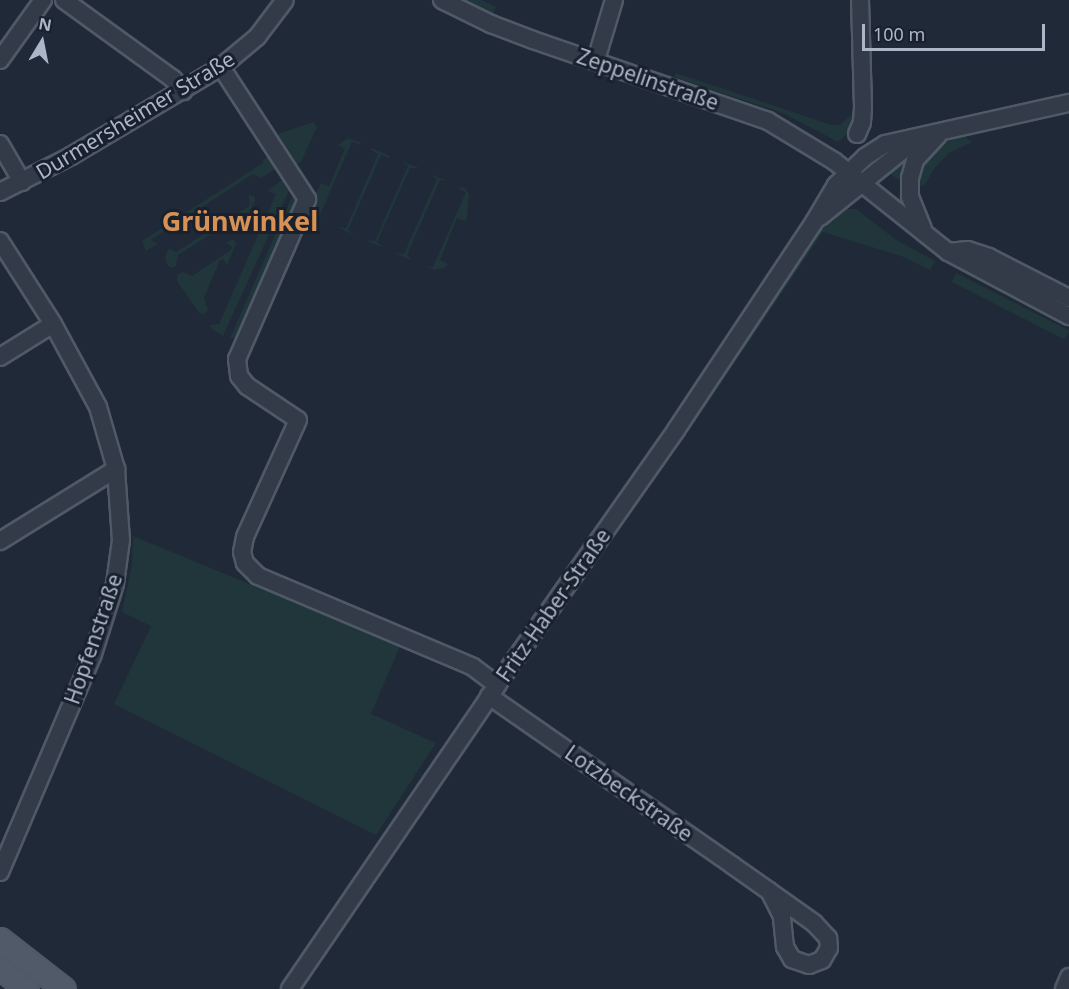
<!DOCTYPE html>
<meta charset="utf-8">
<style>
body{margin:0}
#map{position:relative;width:1069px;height:989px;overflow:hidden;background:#1f2938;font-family:"Noto Sans",sans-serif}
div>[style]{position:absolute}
.green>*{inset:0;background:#21363a;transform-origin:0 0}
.roads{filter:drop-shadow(2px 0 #505967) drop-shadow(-2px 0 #505967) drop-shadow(0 2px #505967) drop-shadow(0 -2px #505967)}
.minor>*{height:16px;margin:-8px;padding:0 8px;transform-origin:8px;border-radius:8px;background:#333b49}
.major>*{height:21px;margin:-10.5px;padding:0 10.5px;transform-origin:10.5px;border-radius:10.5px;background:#505a69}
span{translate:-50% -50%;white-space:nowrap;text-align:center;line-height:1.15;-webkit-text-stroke:6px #18212d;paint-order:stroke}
.street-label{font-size:21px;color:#adb6c6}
.district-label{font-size:27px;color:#d89155;font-weight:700}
.north{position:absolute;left:12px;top:12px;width:60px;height:60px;-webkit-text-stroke:4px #18212d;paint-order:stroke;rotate:10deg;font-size:16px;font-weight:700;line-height:24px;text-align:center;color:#adb6c6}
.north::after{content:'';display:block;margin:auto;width:21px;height:27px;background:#adb6c6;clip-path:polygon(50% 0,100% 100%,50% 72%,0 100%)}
.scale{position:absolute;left:862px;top:24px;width:183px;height:27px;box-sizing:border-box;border:3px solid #adb6c6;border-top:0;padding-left:8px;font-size:18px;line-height:21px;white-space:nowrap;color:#adb6c6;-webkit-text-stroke:4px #18212d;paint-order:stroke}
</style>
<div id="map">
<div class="green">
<i style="clip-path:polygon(462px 0,482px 0,496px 7px,493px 15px)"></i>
<i style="clip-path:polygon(676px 73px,831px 125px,840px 125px,853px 113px,853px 122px,847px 134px,838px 142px,783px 113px,674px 77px)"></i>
<i style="clip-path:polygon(313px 122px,317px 127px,301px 162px,297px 164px,278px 134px)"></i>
<i style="clip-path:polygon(964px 136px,972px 142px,949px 153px,933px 170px,925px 185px,915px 187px,916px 173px,936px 145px)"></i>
<i style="clip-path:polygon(348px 138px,361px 143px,360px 145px,352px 142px,319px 217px,325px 222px,312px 214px,311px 205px,321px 183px,329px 186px,345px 149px,338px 145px)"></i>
<i style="clip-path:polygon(372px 148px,390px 156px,389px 158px,381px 155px,348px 230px,355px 235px,337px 227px,346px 228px,378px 154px,371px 150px)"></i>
<i style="clip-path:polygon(270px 155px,276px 164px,274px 170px,261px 178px,253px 174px,151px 240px,158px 244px,146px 251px,142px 241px,263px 163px,262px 161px)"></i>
<i style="clip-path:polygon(908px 156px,905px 184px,886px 171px)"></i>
<i style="clip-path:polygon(401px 161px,419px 168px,410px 168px,377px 242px,384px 248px,366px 240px,375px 241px,408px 166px)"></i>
<i style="clip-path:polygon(430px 174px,448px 181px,440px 180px,407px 255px,413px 261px,395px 253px,404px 254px,437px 179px)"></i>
<i style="clip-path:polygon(282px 180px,290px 188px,223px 336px,212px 329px,210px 325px,219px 324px,276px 194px,267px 191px)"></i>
<i style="clip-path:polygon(462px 187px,466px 189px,469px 195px,467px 218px,466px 221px,457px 218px,440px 260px,448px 264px,444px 268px,435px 270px,425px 266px,433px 267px,466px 192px,458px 188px)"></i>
<i style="clip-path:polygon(294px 192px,300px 202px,238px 339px,230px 338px)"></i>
<i style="clip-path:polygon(249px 195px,254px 196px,255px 201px,244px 222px,239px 216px,178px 255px,176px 266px,172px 268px,168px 266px,165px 257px,169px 248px,176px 252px,249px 206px)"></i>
<i style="clip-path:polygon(845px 209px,856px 209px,895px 239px,935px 261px,930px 270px,901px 256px,823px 232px,688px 432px,686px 426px,810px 242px,830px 220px,832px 222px)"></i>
<i style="clip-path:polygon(233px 239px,236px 244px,227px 265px,223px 259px,220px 260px,204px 298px,208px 310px,204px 314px,199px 313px,177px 281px,177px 275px,183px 272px,192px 276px,231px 250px,232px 247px,226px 243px)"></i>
<i style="left:956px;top:273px;width:127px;height:10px;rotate:27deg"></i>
<i style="clip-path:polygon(133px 536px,400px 646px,371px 714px,436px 743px,376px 835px,114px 704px,151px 626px,122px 612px,132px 565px)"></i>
</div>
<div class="roads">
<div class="minor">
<i style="left:64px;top:0;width:135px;rotate:35.9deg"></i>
<i style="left:173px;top:79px;width:16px;rotate:50deg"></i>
<i style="left:442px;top:0;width:55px;rotate:26.1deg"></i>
<i style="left:491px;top:24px;width:45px;rotate:20.9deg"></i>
<i style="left:533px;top:40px;width:249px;rotate:19deg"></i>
<i style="left:768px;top:121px;width:77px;rotate:31.2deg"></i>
<i style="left:834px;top:161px;width:146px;rotate:38.6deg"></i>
<i style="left:948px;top:252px;width:137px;rotate:27.9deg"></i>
<i style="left:0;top:60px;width:74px;rotate:-54.4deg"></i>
<i style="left:596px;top:60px;width:63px;rotate:-73.3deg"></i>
<i style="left:221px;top:67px;width:158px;rotate:56.9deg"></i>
<i style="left:307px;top:199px;width:175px;rotate:113.6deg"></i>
<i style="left:237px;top:359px;width:17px;rotate:83deg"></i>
<i style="left:239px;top:376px;width:13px;rotate:51deg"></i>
<i style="left:247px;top:386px;width:61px;rotate:33.7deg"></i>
<i style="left:298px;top:420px;width:128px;rotate:114.4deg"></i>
<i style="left:245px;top:537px;width:15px;rotate:101deg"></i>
<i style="left:242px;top:552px;width:11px;rotate:75deg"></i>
<i style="left:245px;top:563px;width:18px;rotate:45deg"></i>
<i style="left:258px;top:576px;width:233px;rotate:22.9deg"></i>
<i style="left:473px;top:667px;width:30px;rotate:37deg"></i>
<i style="left:857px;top:134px;width:13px;rotate:-67deg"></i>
<i style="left:862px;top:122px;width:15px;rotate:-86deg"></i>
<i style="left:863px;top:107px;width:107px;rotate:-91.6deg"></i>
<i style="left:0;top:144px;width:44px;rotate:59.9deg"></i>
<i style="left:0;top:192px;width:80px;rotate:-26.9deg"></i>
<i style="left:71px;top:156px;width:174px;rotate:-30.7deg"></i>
<i style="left:221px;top:67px;width:47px;rotate:-39.8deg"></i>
<i style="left:257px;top:37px;width:46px;rotate:-52.9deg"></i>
<i style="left:820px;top:217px;width:124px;rotate:-38.8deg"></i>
<i style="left:923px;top:229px;width:35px;rotate:-112deg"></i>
<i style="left:910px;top:196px;width:18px;rotate:-90deg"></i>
<i style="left:910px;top:178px;width:19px;rotate:-74deg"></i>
<i style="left:915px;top:160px;width:33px;rotate:-47deg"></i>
<i style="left:0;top:241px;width:98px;rotate:57.4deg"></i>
<i style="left:53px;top:324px;width:94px;rotate:61.5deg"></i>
<i style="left:98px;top:407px;width:65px;rotate:73.8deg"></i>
<i style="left:116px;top:469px;width:71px;rotate:86deg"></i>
<i style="left:121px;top:540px;width:44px;rotate:97.8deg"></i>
<i style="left:115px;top:584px;width:73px;rotate:107.4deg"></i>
<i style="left:93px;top:654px;width:237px;rotate:113.1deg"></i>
<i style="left:948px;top:252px;width:20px;rotate:-6deg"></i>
<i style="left:968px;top:250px;width:22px;rotate:18deg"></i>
<i style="left:989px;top:257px;width:90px;rotate:27.1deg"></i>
<i style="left:0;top:357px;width:62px;rotate:-31.9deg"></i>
<i style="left:0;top:541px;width:137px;rotate:-31.8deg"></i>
<i style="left:489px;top:696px;width:296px;rotate:34.8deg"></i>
<i style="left:732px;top:865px;width:45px;rotate:35.1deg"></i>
<i style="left:769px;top:891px;width:55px;rotate:35.4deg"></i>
<i style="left:814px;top:923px;width:21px;rotate:47deg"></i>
<i style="left:828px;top:938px;width:10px;rotate:84deg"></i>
<i style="left:829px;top:948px;width:14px;rotate:120deg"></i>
<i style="left:822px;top:960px;width:14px;rotate:159deg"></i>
<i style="left:809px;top:965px;width:18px;rotate:-161deg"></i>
<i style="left:792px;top:959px;width:14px;rotate:-120deg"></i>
<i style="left:785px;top:947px;width:31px;rotate:-96deg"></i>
<i style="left:782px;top:916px;width:28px;rotate:-117deg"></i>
<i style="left:290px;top:989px;width:368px;rotate:-55.7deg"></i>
<i style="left:497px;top:685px;width:312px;rotate:-54.9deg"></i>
<i style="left:676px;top:430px;width:250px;rotate:-56.4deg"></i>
<i style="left:814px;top:222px;width:43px;rotate:-59.3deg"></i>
<i style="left:836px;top:185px;width:40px;rotate:-44deg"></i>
<i style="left:865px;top:157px;width:24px;rotate:-33deg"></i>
<i style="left:885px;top:144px;width:189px;rotate:-12.6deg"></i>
<i style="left:1064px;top:989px;width:13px;rotate:-67deg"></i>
</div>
<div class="major">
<i style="left:0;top:939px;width:81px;rotate:38deg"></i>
<i style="left:0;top:968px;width:34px;rotate:38deg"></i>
</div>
</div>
<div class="street-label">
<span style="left:648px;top:79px;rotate:19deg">Zeppelinstraße</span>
<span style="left:135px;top:115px;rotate:-31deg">Durmersheimer Straße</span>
<span style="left:553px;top:605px;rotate:-55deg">Fritz-Haber-Straße</span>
<span style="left:93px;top:639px;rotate:-71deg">Hopfenstraße</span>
<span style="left:629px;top:793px;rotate:35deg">Lotzbeckstraße</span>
</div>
<div class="district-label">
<span style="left:240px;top:221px">Grünwinkel</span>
</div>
<div class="north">N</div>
<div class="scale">100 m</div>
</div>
